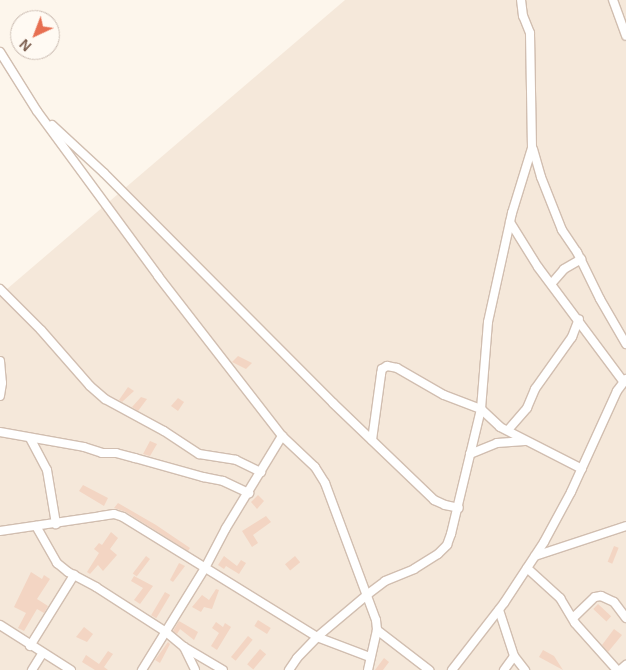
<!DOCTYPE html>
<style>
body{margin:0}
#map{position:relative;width:626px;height:670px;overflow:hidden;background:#fdf6ec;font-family:Helvetica,sans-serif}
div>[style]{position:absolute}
.residential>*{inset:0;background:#f5e8da}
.building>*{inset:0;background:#f3d5c3;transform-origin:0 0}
.roads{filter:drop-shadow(1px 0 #d1beb0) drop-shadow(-1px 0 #d1beb0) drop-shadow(0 1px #d1beb0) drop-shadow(0 -1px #d1beb0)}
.minor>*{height:8px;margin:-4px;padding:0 4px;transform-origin:4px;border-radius:4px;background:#fff}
span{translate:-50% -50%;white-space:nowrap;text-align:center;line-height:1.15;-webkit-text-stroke:4.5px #fffaf3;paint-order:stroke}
.north{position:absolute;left:10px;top:10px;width:50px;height:50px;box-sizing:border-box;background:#fffaf3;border:1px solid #cabbb1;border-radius:50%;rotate:223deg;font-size:14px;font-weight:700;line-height:20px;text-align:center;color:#7a5c4d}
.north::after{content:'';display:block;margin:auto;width:18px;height:22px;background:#e76f51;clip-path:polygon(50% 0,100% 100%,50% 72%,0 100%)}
</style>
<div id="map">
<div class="residential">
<i style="clip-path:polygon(345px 0,626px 0,626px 670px,0 670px,0 295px)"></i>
</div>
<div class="building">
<i style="clip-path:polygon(238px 356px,252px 363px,246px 369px,232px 362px)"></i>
<i style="clip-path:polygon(128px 387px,134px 391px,122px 402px,119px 400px)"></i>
<i style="clip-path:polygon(141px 397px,147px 399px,138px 411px,132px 407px)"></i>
<i style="clip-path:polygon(178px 398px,184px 402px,178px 411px,171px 406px)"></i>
<i style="clip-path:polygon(150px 441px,157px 444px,150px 456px,143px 454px)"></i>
<i style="clip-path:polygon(83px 485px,108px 498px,104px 506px,79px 491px)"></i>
<i style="clip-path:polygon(258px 495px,264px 501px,257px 509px,251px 502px)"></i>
<i style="clip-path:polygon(118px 503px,156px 525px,190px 548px,188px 551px,126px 512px,114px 508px)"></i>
<i style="clip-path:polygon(266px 516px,271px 522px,253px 535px,258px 543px,252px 547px,242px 531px)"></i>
<i style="clip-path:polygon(111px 532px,118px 538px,110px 549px,117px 555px,103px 571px,98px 565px,90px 574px,87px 572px,99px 553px,94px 549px,99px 543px,102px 545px)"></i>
<i style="left:614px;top:546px;width:5px;height:17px;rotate:22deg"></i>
<i style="left:146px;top:556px;width:5px;height:22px;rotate:37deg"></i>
<i style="clip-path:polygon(224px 556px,237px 566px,241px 560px,246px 563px,239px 574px,226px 566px,224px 569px,218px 565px)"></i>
<i style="left:295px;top:556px;width:8px;height:13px;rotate:50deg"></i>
<i style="clip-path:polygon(179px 563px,185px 566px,173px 582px,170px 580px)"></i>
<i style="clip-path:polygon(31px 572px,42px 579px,44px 575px,50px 579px,37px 599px,48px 606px,44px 613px,37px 609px,24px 631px,18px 628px,26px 613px,14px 607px)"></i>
<i style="clip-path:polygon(134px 576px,153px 586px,140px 604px,134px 600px,143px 588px,131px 581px)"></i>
<i style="clip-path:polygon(216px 589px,219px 590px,212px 609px,204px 607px,201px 612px,192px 607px,202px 595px,209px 600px)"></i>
<i style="left:165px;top:592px;width:6px;height:27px;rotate:31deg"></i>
<i style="left:598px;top:604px;width:18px;height:7px;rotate:43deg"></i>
<i style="left:258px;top:620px;width:15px;height:7px;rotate:32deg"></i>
<i style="clip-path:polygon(179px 621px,198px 632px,194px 640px,180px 629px,177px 634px,173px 631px)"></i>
<i style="clip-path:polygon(216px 622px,223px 627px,225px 623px,231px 627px,217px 650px,211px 646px,219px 633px,212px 628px)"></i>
<i style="clip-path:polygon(84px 627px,93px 634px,87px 642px,76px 637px)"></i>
<i style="clip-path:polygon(614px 629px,622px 635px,608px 652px,602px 645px)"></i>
<i style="left:248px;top:636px;width:6px;height:27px;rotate:39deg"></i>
<i style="clip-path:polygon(168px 642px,170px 644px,160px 663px,155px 660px)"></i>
<i style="left:260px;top:649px;width:8px;height:20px;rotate:40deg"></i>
<i style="clip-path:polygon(543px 650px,554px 656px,563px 670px,539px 657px)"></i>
<i style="clip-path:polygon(108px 651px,113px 654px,104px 667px,108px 670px,95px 670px,82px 662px,86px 655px,99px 664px)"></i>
<i style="clip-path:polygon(384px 658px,389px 662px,383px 670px,375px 670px)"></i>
</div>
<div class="roads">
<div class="minor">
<i style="left:613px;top:0;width:38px;rotate:70deg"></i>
<i style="left:0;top:52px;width:70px;rotate:57.9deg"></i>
<i style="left:37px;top:111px;width:205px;rotate:53.7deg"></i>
<i style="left:158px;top:276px;width:202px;rotate:52.2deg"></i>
<i style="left:282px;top:436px;width:45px;rotate:43.2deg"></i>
<i style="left:315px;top:467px;width:19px;rotate:58deg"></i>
<i style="left:325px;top:483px;width:146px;rotate:69.6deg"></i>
<i style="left:376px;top:620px;width:10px;rotate:84deg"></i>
<i style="left:377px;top:630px;width:41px;rotate:102.7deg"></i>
<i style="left:52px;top:125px;width:71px;rotate:42.7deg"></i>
<i style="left:104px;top:173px;width:325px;rotate:45.1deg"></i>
<i style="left:333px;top:403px;width:140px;rotate:43.8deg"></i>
<i style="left:434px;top:500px;width:12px;rotate:24deg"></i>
<i style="left:445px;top:505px;width:14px;rotate:12deg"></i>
<i style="left:533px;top:149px;width:29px;rotate:74deg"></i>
<i style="left:541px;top:177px;width:57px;rotate:68.4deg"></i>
<i style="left:562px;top:230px;width:27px;rotate:56deg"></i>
<i style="left:577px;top:252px;width:52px;rotate:63.9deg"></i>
<i style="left:600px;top:299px;width:52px;rotate:60deg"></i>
<i style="left:510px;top:222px;width:53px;rotate:58.1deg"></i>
<i style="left:538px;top:267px;width:142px;rotate:53.3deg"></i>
<i style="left:552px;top:283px;width:18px;rotate:-49deg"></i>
<i style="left:564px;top:269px;width:20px;rotate:-30deg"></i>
<i style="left:0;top:289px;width:58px;rotate:45deg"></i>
<i style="left:41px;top:330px;width:74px;rotate:48.8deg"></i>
<i style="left:90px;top:386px;width:20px;rotate:41deg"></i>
<i style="left:105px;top:399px;width:67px;rotate:28.5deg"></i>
<i style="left:164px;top:431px;width:42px;rotate:33.3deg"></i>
<i style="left:199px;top:454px;width:37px;rotate:9deg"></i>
<i style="left:236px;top:460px;width:28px;rotate:26deg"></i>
<i style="left:0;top:361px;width:22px;rotate:85deg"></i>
<i style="left:2px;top:383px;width:13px;rotate:99deg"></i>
<i style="left:508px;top:430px;width:29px;rotate:-49deg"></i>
<i style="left:527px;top:408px;width:21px;rotate:-67deg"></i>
<i style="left:535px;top:389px;width:64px;rotate:-54.6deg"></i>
<i style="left:572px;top:337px;width:19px;rotate:-69deg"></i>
<i style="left:0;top:432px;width:85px;rotate:10.1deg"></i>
<i style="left:84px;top:447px;width:19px;rotate:18deg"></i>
<i style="left:102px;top:453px;width:14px"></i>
<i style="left:116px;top:453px;width:20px;rotate:15deg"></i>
<i style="left:135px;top:458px;width:71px;rotate:15.6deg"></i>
<i style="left:203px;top:477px;width:20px;rotate:11deg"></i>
<i style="left:223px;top:481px;width:29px;rotate:25deg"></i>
<i style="left:30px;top:438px;width:36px;rotate:62deg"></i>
<i style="left:47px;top:470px;width:55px;rotate:80.5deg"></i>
<i style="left:372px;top:440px;width:67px;rotate:-82.2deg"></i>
<i style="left:381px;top:374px;width:5px;rotate:-79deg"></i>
<i style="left:382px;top:369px;width:6px;rotate:-31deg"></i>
<i style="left:387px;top:366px;width:10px;rotate:11deg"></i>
<i style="left:397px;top:368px;width:54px;rotate:29.9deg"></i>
<i style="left:444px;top:395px;width:40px;rotate:21deg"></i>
<i style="left:481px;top:409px;width:26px;rotate:43deg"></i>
<i style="left:500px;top:427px;width:92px;rotate:27.1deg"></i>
<i style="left:470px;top:454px;width:29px;rotate:-22deg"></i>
<i style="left:497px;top:443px;width:28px;rotate:-4deg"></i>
<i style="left:36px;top:526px;width:43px;rotate:60.4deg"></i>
<i style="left:57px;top:563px;width:14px;rotate:39deg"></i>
<i style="left:68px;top:572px;width:32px;rotate:28deg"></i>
<i style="left:96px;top:587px;width:83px;rotate:32.7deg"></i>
<i style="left:166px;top:632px;width:23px;rotate:40deg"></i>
<i style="left:184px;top:647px;width:45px;rotate:30.5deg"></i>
<i style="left:0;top:531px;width:102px;rotate:-8.4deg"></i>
<i style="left:101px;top:516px;width:13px;rotate:-9deg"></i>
<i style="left:114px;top:514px;width:9px;rotate:18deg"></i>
<i style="left:123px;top:517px;width:228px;rotate:31.7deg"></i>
<i style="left:317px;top:637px;width:57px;rotate:20.7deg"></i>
<i style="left:535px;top:556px;width:96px;rotate:-18.2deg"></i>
<i style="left:527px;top:568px;width:45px;rotate:42.3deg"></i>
<i style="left:560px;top:598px;width:29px;rotate:59deg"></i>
<i style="left:575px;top:623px;width:63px;rotate:48.2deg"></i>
<i style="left:499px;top:610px;width:48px;rotate:71.9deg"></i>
<i style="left:514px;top:656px;width:18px;rotate:52deg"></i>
<i style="left:573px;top:618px;width:30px;rotate:-44deg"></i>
<i style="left:595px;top:597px;width:6px;rotate:-9deg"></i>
<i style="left:601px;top:596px;width:14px;rotate:25deg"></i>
<i style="left:614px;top:602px;width:20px;rotate:53deg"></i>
<i style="left:0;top:625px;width:84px;rotate:32.4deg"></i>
<i style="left:377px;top:630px;width:66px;rotate:37.6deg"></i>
<i style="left:30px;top:646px;width:84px;rotate:-58.2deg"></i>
<i style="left:184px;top:647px;width:25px;rotate:64deg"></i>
<i style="left:32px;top:670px;width:19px;rotate:-58deg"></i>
<i style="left:142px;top:670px;width:120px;rotate:-58.3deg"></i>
<i style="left:205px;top:568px;width:45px;rotate:-62.3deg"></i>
<i style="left:226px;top:528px;width:108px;rotate:-58.7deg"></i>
<i style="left:289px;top:670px;width:14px;rotate:-56deg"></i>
<i style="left:297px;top:658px;width:29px;rotate:-46deg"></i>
<i style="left:317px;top:637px;width:67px;rotate:-40.1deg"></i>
<i style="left:368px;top:594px;width:21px;rotate:-37deg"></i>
<i style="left:385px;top:581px;width:31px;rotate:-22deg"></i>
<i style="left:414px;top:569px;width:28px;rotate:-32deg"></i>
<i style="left:438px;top:554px;width:13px;rotate:-45deg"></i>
<i style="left:447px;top:545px;width:12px;rotate:-70deg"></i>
<i style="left:451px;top:534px;width:129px;rotate:-76.5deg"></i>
<i style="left:481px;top:409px;width:87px;rotate:-85.4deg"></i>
<i style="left:488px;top:322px;width:112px;rotate:-77.6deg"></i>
<i style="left:512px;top:213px;width:68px;rotate:-72.9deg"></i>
<i style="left:532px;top:148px;width:115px;rotate:-91deg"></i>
<i style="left:530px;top:33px;width:18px;rotate:-112deg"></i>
<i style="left:523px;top:16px;width:16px;rotate:-97deg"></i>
<i style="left:452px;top:670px;width:85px;rotate:-52.2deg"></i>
<i style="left:504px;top:603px;width:73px;rotate:-56.7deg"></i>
<i style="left:544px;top:542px;width:57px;rotate:-61.6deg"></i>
<i style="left:571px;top:492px;width:111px;rotate:-65.5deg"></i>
<i style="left:617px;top:391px;width:15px;rotate:-53deg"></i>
<i style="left:504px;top:670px;width:17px;rotate:-54deg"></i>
<i style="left:620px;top:670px;width:8px;rotate:-40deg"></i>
</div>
</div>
<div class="north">N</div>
</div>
